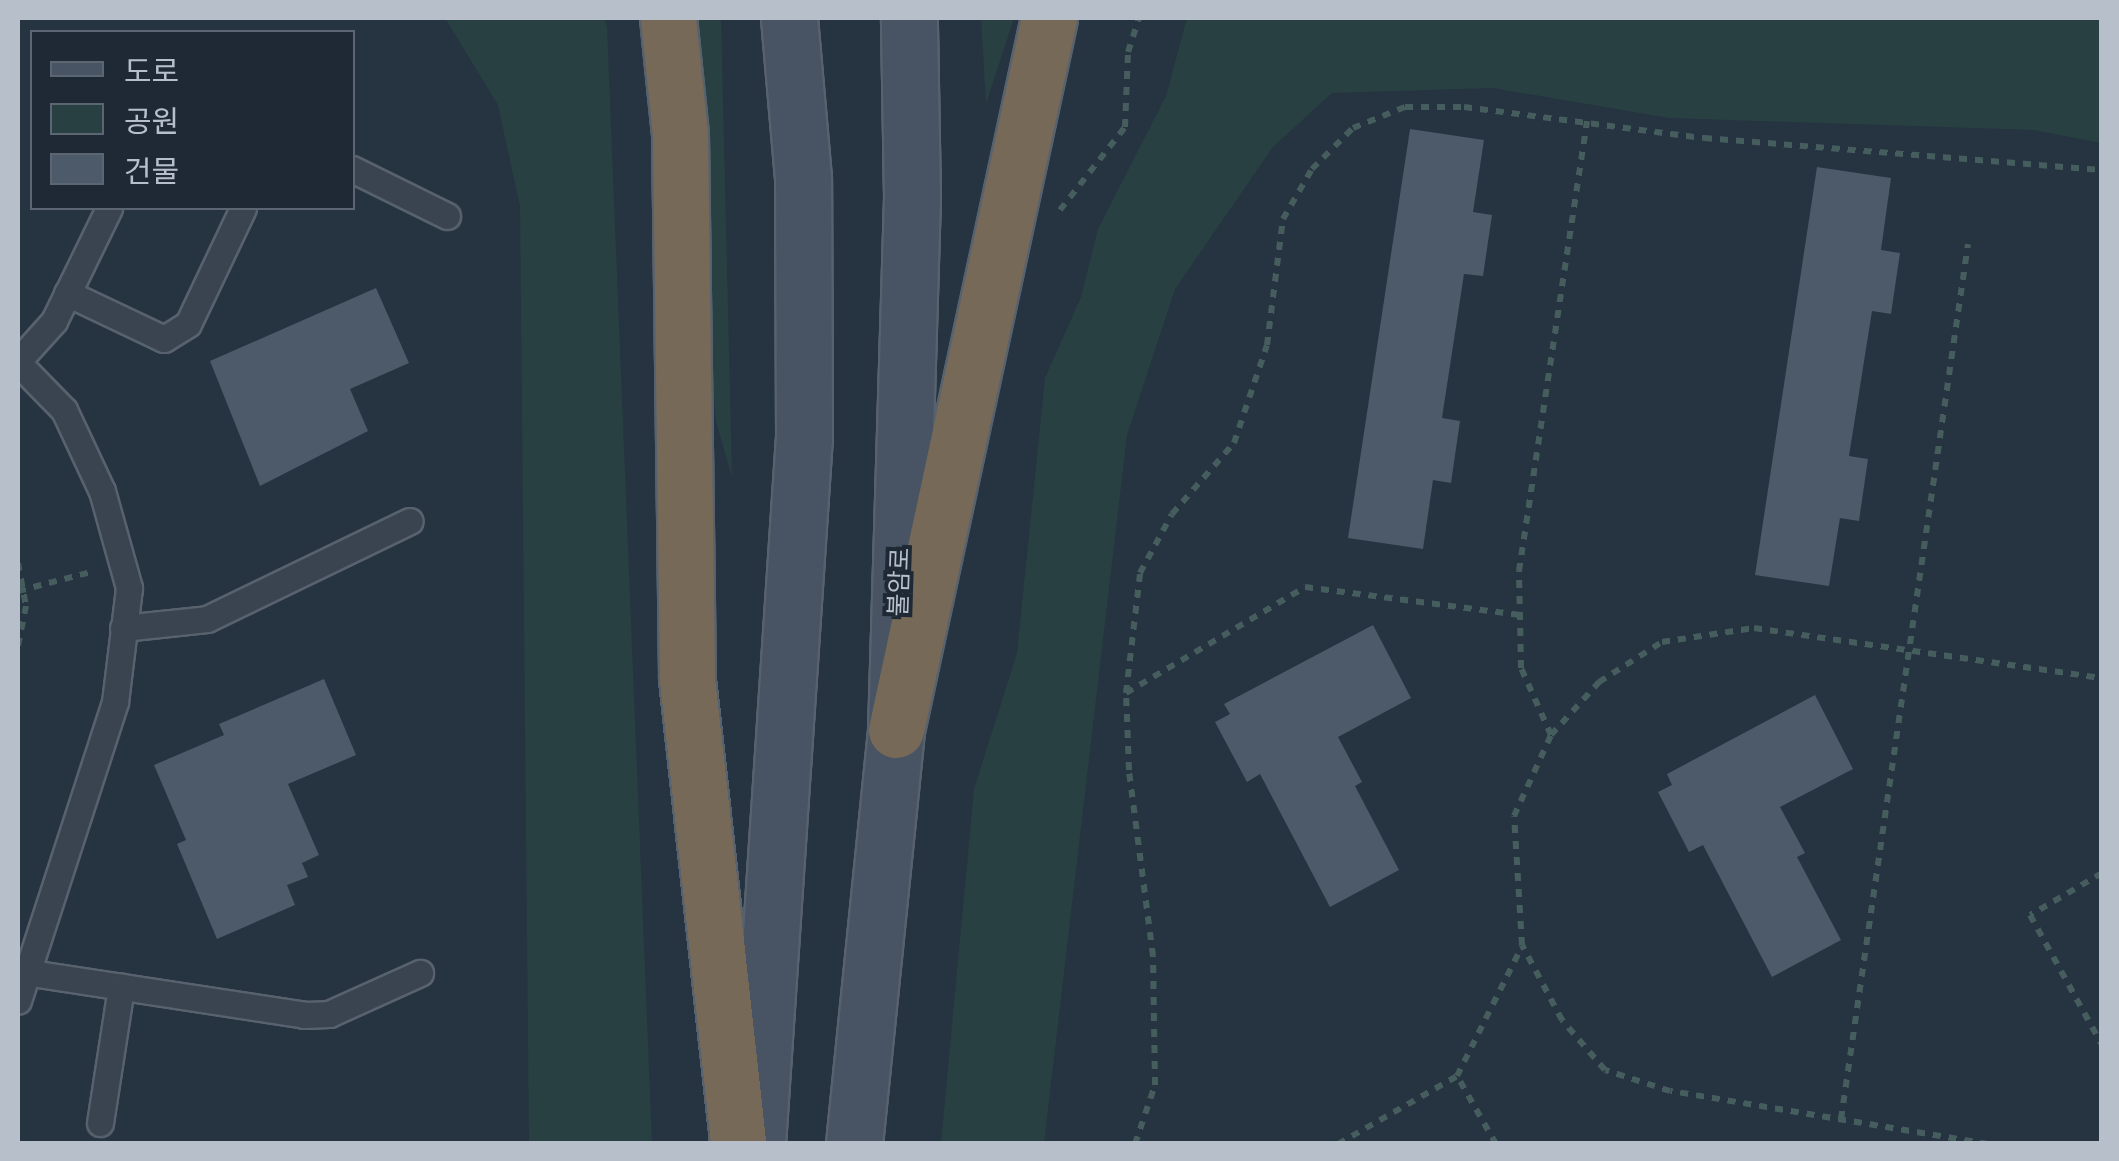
<!DOCTYPE html>
<meta charset="utf-8">
<style>
body{margin:0}
#map{position:relative;width:2119px;height:1161px;overflow:hidden;background:#263341;font-family:"Varela Round","Noto Sans KR",sans-serif}
div>[style]{position:absolute}
.green>*{inset:0;background:#284042}
.building>*{inset:0;background:#4c5a69}
.path>*{height:6px;margin-top:-3px;transform-origin:0;background:repeating-linear-gradient(90deg,#465d5e 0 8px,transparent 0 16px)}
.roads{filter:drop-shadow(2px 0 #58626e) drop-shadow(-2px 0 #58626e) drop-shadow(0 2px #58626e) drop-shadow(0 -2px #58626e)}
.lane>*{height:25px;margin:-12.5px;padding:0 12.5px;transform-origin:12.5px;border-radius:12.5px;background:#3a4450}
.secondary>*{height:55px;margin:-27.5px;padding:0 27.5px;transform-origin:27.5px;border-radius:27.5px;background:#485463}
.highway>*{height:55px;margin:-27.5px;padding:0 27.5px;transform-origin:27.5px;border-radius:27.5px;background:#766957}
span{translate:-50% -50%;white-space:nowrap;text-align:center;line-height:1.15;-webkit-text-stroke:8px #1f2936;paint-order:stroke}
.street-label{font-size:25px;color:#b7bfcb}
.frame{position:absolute;inset:0;border:20px solid #b7bfcb;pointer-events:none}
.legend{position:absolute;left:30px;top:30px;width:325px;height:180px;box-sizing:border-box;background:#1f2936;border:2px solid #5c6572;margin:0;padding:12px 18px;list-style:none;font-size:30px;color:#b7bfcb}
.legend li{display:flex;align-items:center;gap:20px;height:50px}
.legend b{width:50px;border:2px solid #5c6572}
</style>
<div id="map">
<div class="green">
<i style="clip-path:polygon(445px 18px,604px 18px,607px 27px,652px 1143px,529px 1143px,520px 207px,498px 105px)"></i>
<i style="clip-path:polygon(685px 18px,721px 18px,732px 477px,716px 422px)"></i>
<i style="clip-path:polygon(981px 18px,1014px 18px,986px 104px)"></i>
<i style="clip-path:polygon(1187px 18px,2101px 18px,2101px 143px,2034px 130px,1669px 118px,1493px 88px,1332px 93px,1273px 147px,1175px 289px,1127px 435px,1044px 1143px,941px 1143px,974px 789px,1017px 653px,1045px 378px,1081px 297px,1098px 229px,1166px 96px)"></i>
</div>
<div class="building">
<i style="clip-path:polygon(1410px 129px,1484px 140px,1473px 212px,1492px 215px,1483px 276px,1464px 274px,1442px 418px,1460px 421px,1451px 483px,1433px 480px,1423px 549px,1348px 538px)"></i>
<i style="clip-path:polygon(1817px 167px,1891px 178px,1881px 250px,1900px 253px,1891px 314px,1872px 311px,1849px 456px,1868px 459px,1859px 521px,1840px 518px,1829px 586px,1755px 575px)"></i>
<i style="clip-path:polygon(376px 288px,409px 363px,350px 389px,368px 431px,260px 486px,210px 361px)"></i>
<i style="clip-path:polygon(1373px 625px,1411px 698px,1338px 737px,1362px 782px,1355px 786px,1399px 870px,1330px 907px,1260px 774px,1247px 782px,1215px 722px,1230px 714px,1224px 704px)"></i>
<i style="clip-path:polygon(324px 679px,356px 755px,288px 784px,319px 855px,302px 863px,308px 877px,287px 885px,295px 905px,217px 939px,177px 844px,186px 840px,154px 765px,224px 735px,219px 724px)"></i>
<i style="clip-path:polygon(1815px 695px,1853px 769px,1780px 807px,1805px 853px,1797px 857px,1841px 940px,1772px 977px,1703px 845px,1689px 852px,1658px 792px,1672px 785px,1667px 774px)"></i>
</div>
<div class="path">
<i style="left:1060px;top:210px;width:105px;rotate:-51.9deg"></i>
<i style="left:1125px;top:127px;width:75px;rotate:-87.7deg"></i>
<i style="left:1128px;top:52px;width:36px;rotate:-72deg"></i>
<i style="left:18px;top:563px;width:44px;rotate:79.5deg"></i>
<i style="left:26px;top:606px;width:41px;rotate:101.3deg"></i>
<i style="left:18px;top:591px;width:75px;rotate:-14.6deg"></i>
<i style="left:1126px;top:693px;width:208px;rotate:-30.6deg"></i>
<i style="left:1305px;top:587px;width:217px;rotate:7.4deg"></i>
<i style="left:1551px;top:735px;width:73px;rotate:-114.1deg"></i>
<i style="left:1521px;top:668px;width:97px;rotate:-91.2deg"></i>
<i style="left:1519px;top:571px;width:455px;rotate:-81.4deg"></i>
<i style="left:2102px;top:873px;width:83px;rotate:149.7deg"></i>
<i style="left:2030px;top:915px;width:149px;rotate:61deg"></i>
<i style="left:1841px;top:1119px;width:884px;rotate:-81.74deg"></i>
<i style="left:1135px;top:1144px;width:62px;rotate:-71.3deg"></i>
<i style="left:1155px;top:1085px;width:129px;rotate:-90.9deg"></i>
<i style="left:1153px;top:956px;width:188px;rotate:-97.4deg"></i>
<i style="left:1129px;top:770px;width:77px;rotate:-92.2deg"></i>
<i style="left:1126px;top:693px;width:121px;rotate:-83.3deg"></i>
<i style="left:1140px;top:573px;width:67px;rotate:-61.5deg"></i>
<i style="left:1172px;top:514px;width:94px;rotate:-48.9deg"></i>
<i style="left:1234px;top:443px;width:103px;rotate:-71.4deg"></i>
<i style="left:1267px;top:345px;width:127px;rotate:-82.8deg"></i>
<i style="left:1283px;top:219px;width:58px;rotate:-59.9deg"></i>
<i style="left:1312px;top:169px;width:58px;rotate:-45deg"></i>
<i style="left:1353px;top:128px;width:56px;rotate:-22deg"></i>
<i style="left:1405px;top:107px;width:59px"></i>
<i style="left:1464px;top:107px;width:242px;rotate:7.4deg"></i>
<i style="left:1704px;top:138px;width:399px;rotate:4.6deg"></i>
<i style="left:1338px;top:1144px;width:137px;rotate:-29.7deg"></i>
<i style="left:1496px;top:1144px;width:78px;rotate:-119.8deg"></i>
<i style="left:1457px;top:1076px;width:145px;rotate:-63.4deg"></i>
<i style="left:1988px;top:1144px;width:322px;rotate:-170.5deg"></i>
<i style="left:1670px;top:1091px;width:68px;rotate:-162.1deg"></i>
<i style="left:1605px;top:1070px;width:66px;rotate:-130.7deg"></i>
<i style="left:1562px;top:1020px;width:85px;rotate:-118.1deg"></i>
<i style="left:1522px;top:945px;width:129px;rotate:-93.5deg"></i>
<i style="left:1514px;top:816px;width:89px;rotate:-65.4deg"></i>
<i style="left:1551px;top:735px;width:72px;rotate:-47.8deg"></i>
<i style="left:1599px;top:682px;width:75px;rotate:-32.4deg"></i>
<i style="left:1662px;top:642px;width:93px;rotate:-8.7deg"></i>
<i style="left:1754px;top:628px;width:352px;rotate:8.2deg"></i>
</div>
<div class="roads">
<div class="lane">
<i style="left:352px;top:169px;width:106px;rotate:26.3deg"></i>
<i style="left:67px;top:293px;width:107px;rotate:25.4deg"></i>
<i style="left:164px;top:339px;width:28px;rotate:-32deg"></i>
<i style="left:188px;top:324px;width:128px;rotate:-64.6deg"></i>
<i style="left:18px;top:361px;width:54px;rotate:-48deg"></i>
<i style="left:54px;top:321px;width:126px;rotate:-64deg"></i>
<i style="left:18px;top:363px;width:66px;rotate:45.6deg"></i>
<i style="left:64px;top:410px;width:89px;rotate:64.9deg"></i>
<i style="left:102px;top:491px;width:101px;rotate:74.4deg"></i>
<i style="left:129px;top:588px;width:115px;rotate:97deg"></i>
<i style="left:115px;top:702px;width:314px;rotate:108deg"></i>
<i style="left:123px;top:628px;width:84px;rotate:-6.1deg"></i>
<i style="left:207px;top:619px;width:225px;rotate:-25.8deg"></i>
<i style="left:18px;top:971px;width:289px;rotate:8.7deg"></i>
<i style="left:304px;top:1015px;width:25px;rotate:-2deg"></i>
<i style="left:329px;top:1014px;width:100px;rotate:-24.3deg"></i>
<i style="left:100px;top:1123px;width:138px;rotate:-81.2deg"></i>
</div>
<div class="secondary">
<i style="left:757px;top:1144px;width:709px;rotate:-86.2deg"></i>
<i style="left:804px;top:437px;width:259px;rotate:-90.2deg"></i>
<i style="left:803px;top:178px;width:161px;rotate:-95deg"></i>
<i style="left:854px;top:1144px;width:416px;rotate:-84.2deg"></i>
<i style="left:896px;top:730px;width:533px;rotate:-88.28deg"></i>
<i style="left:912px;top:197px;width:179px;rotate:-91deg"></i>
</div>
<div class="highway">
<i style="left:668px;top:18px;width:117px;rotate:84.1deg"></i>
<i style="left:680px;top:134px;width:545px;rotate:89.26deg"></i>
<i style="left:687px;top:679px;width:468px;rotate:83.7deg"></i>
<i style="left:896px;top:730px;width:728px;rotate:-77.87deg"></i>
</div>
</div>
<div class="street-label">
<span style="left:900px;top:582px;rotate:-88deg">불암로</span>
</div>
<div class="frame"></div>
<ul class="legend">
<li><b style="height:12px;background:#485463"></b>도로</li>
<li><b style="height:28px;background:#284042"></b>공원</li>
<li><b style="height:28px;background:#4c5a69"></b>건물</li>
</ul>
</div>
